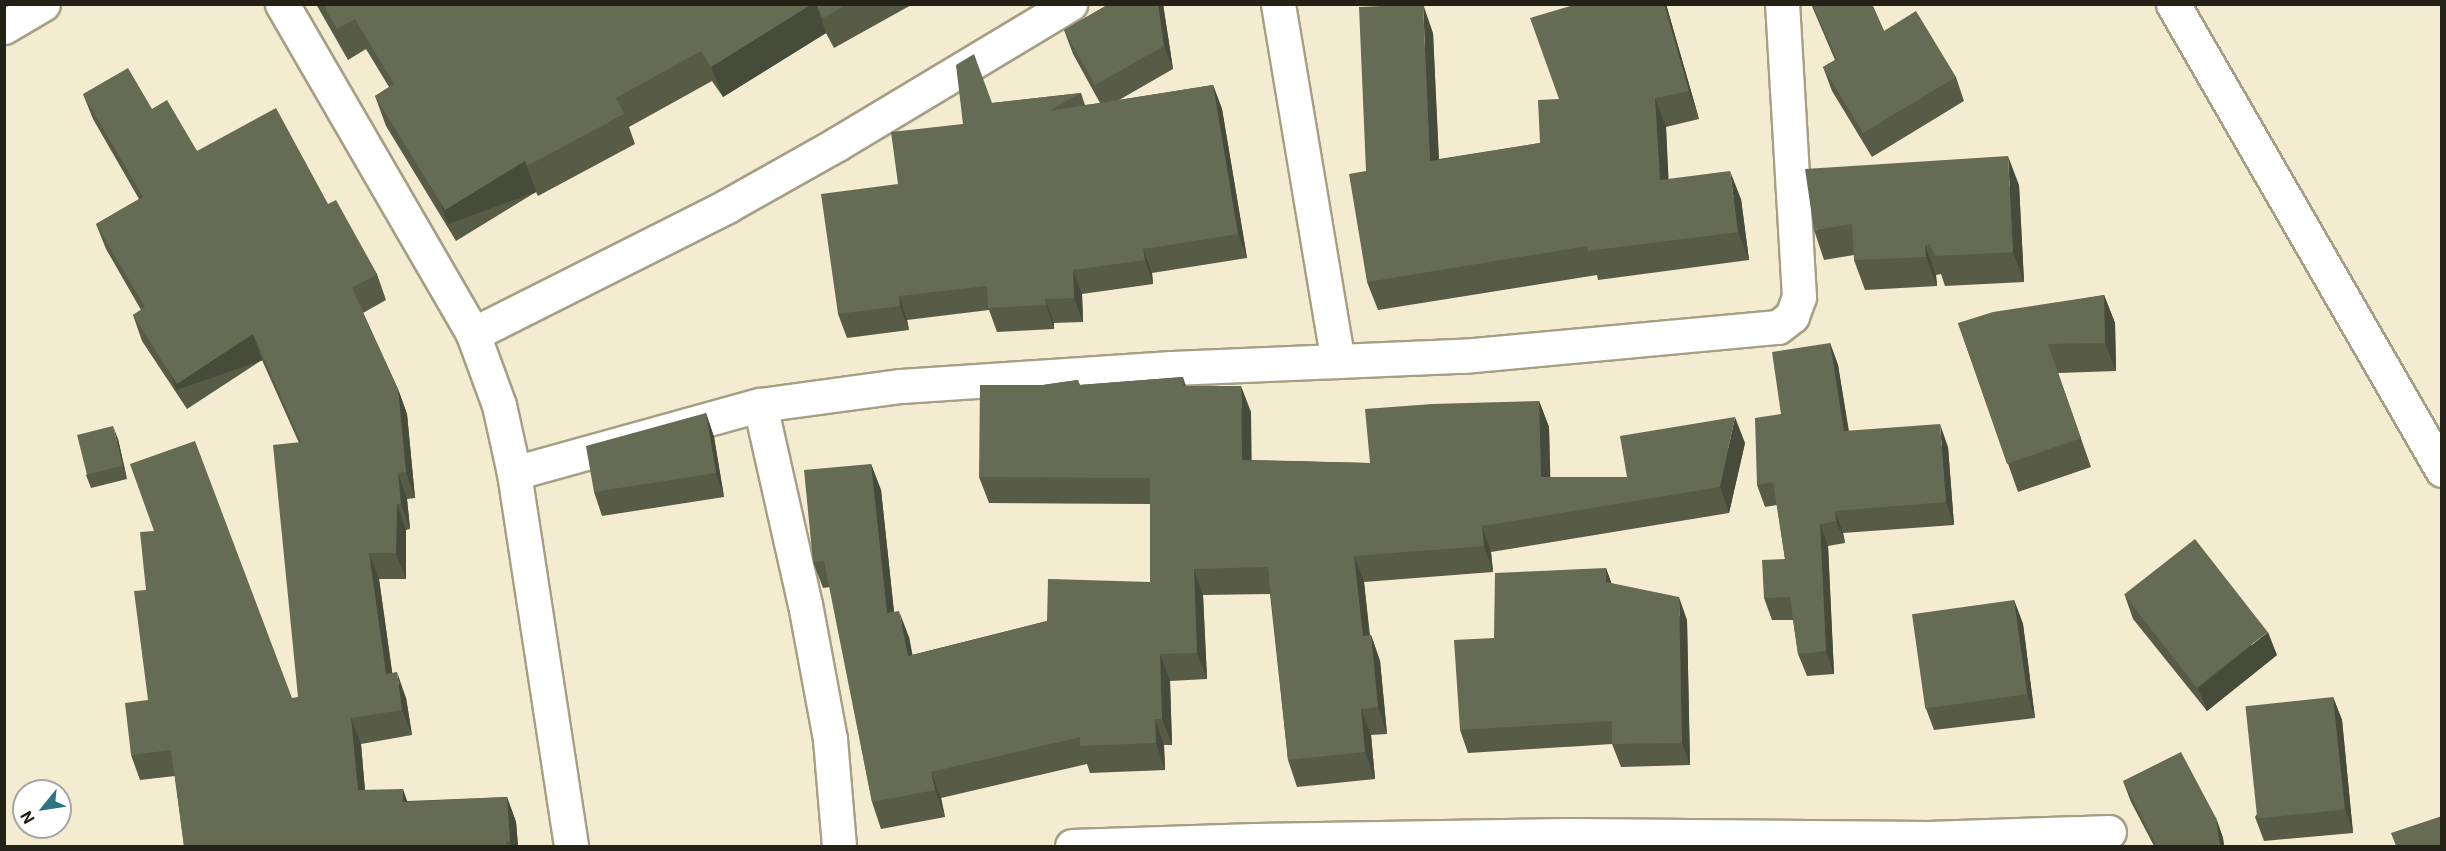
<!DOCTYPE html>
<style>
body{margin:0}
#map{position:relative;width:2446px;height:851px;overflow:hidden;background:#f4ecd0;font-family:Roboto,sans-serif}
div>[style]{position:absolute}
.roads{filter:drop-shadow(2px 0 #a69f85) drop-shadow(-2px 0 #a69f85) drop-shadow(0 2px #a69f85) drop-shadow(0 -2px #a69f85)}
.minor>*{height:33px;margin:-16.5px;padding:0 16.5px;transform-origin:16.5px;border-radius:16.5px;background:#fff}
.wall>*{inset:0;background:#585c47}
.shaded-wall>*{inset:0;background:#474b3a;transform-origin:0 0}
.building>*{inset:0;background:#666b53;transform-origin:0 0}
span{translate:-50% -50%;white-space:nowrap;text-align:center;line-height:1.15;-webkit-text-stroke:6px #fff;paint-order:stroke}
.frame{position:absolute;inset:0;border:6px solid #242117;pointer-events:none}
.north{position:absolute;left:12px;top:779px;width:60px;height:60px;box-sizing:border-box;background:#fff;border:2px solid #a7a6a2;border-radius:50%;rotate:240deg;font-size:16px;font-weight:700;line-height:24px;text-align:center;color:#242117}
.north::after{content:'';display:block;margin:auto;width:21px;height:27px;background:#2d7381;clip-path:polygon(50% 0,100% 100%,50% 72%,0 100%)}
</style>
<div id="map">
<div class="roads">
<div class="minor">
<i style="left:282px;top:4px;width:381px;rotate:59.9deg"></i>
<i style="left:473px;top:334px;width:76px;rotate:69.9deg"></i>
<i style="left:499px;top:405px;width:70px;rotate:77.6deg"></i>
<i style="left:514px;top:473px;width:377px;rotate:81.3deg"></i>
<i style="left:1278px;top:4px;width:362px;rotate:80.5deg"></i>
<i style="left:2173px;top:4px;width:538px;rotate:60deg"></i>
<i style="left:4px;top:27px;width:45px;rotate:-30.5deg"></i>
<i style="left:473px;top:334px;width:284px;rotate:-26.7deg"></i>
<i style="left:727px;top:206px;width:126px;rotate:-29.4deg"></i>
<i style="left:837px;top:144px;width:272px;rotate:-31deg"></i>
<i style="left:760px;top:405px;width:204px;rotate:77.3deg"></i>
<i style="left:805px;top:604px;width:137px;rotate:79.5deg"></i>
<i style="left:830px;top:739px;width:107px;rotate:85.2deg"></i>
<i style="left:514px;top:473px;width:255px;rotate:-15.5deg"></i>
<i style="left:760px;top:405px;width:142px;rotate:-7.7deg"></i>
<i style="left:901px;top:386px;width:271px;rotate:-3.8deg"></i>
<i style="left:1171px;top:368px;width:292px;rotate:-2.4deg"></i>
<i style="left:1463px;top:356px;width:316px;rotate:-5.3deg"></i>
<i style="left:1778px;top:327px;width:18px;rotate:-38deg"></i>
<i style="left:1792px;top:316px;width:20px;rotate:-70deg"></i>
<i style="left:1799px;top:297px;width:293px;rotate:-93.3deg"></i>
<i style="left:1072px;top:846px;width:183px;rotate:-1.9deg"></i>
<i style="left:1255px;top:840px;width:316px;rotate:-0.9deg"></i>
<i style="left:1571px;top:835px;width:357px;rotate:0.5deg"></i>
<i style="left:1928px;top:838px;width:181px;rotate:-1.9deg"></i>
</div>
</div>
<div class="wall">
<i style="clip-path:polygon(316px 4px,913px 4px,834px 48px,826px 33px,723px 97px,712px 81px,629px 127px,635px 144px,538px 196px,536px 192px,456px 241px,386px 126px,375px 96px,389px 87px,366px 49px,348px 60px)"></i>
<i style="clip-path:polygon(1109px 4px,1163px 4px,1173px 69px,1119px 100px,1213px 85px,1222px 109px,1247px 258px,1152px 273px,1153px 284px,1082px 294px,1083px 322px,1054px 323px,1054px 329px,997px 332px,989px 310px,907px 320px,909px 330px,847px 338px,838px 314px,898px 184px,963px 124px,992px 103px,1081px 93px,1085px 105px,1100px 103px,1073px 54px,1064px 30px)"></i>
<i style="clip-path:polygon(1577px 4px,1666px 4px,1699px 119px,1666px 127px,1668px 179px,1741px 199px,1749px 260px,1598px 280px,1597px 275px,1378px 310px,1367px 282px,1366px 171px,1433px 33px,1439px 159px,1540px 143px,1559px 99px)"></i>
<i style="clip-path:polygon(1811px 4px,1872px 4px,1884px 31px,1956px 77px,1964px 101px,1872px 157px,1832px 91px,1823px 67px,1835px 60px)"></i>
<i style="clip-path:polygon(83px 94px,152px 109px,197px 151px,328px 204px,377px 274px,386px 300px,363px 313px,398px 389px,407px 414px,415px 498px,407px 499px,410px 529px,406px 530px,406px 579px,379px 579px,392px 673px,406px 698px,412px 735px,361px 744px,365px 790px,408px 801px,507px 797px,516px 822px,518px 846px,184px 846px,175px 776px,140px 780px,131px 755px,298px 697px,299px 443px,262px 360px,187px 409px,142px 341px,133px 315px,141px 310px,106px 249px,96px 224px,139px 199px,93px 119px)"></i>
<i style="clip-path:polygon(2019px 185px,2024px 282px,1945px 286px,1941px 274px,1936px 275px,1937px 286px,1865px 290px,1854px 260px,1854px 255px,1824px 260px,1814px 230px)"></i>
<i style="clip-path:polygon(2104px 295px,2115px 323px,2116px 371px,2058px 373px,2091px 467px,2018px 492px,1958px 323px)"></i>
<i style="clip-path:polygon(1830px 343px,1838px 365px,1849px 431px,1948px 447px,1954px 525px,1843px 533px,1845px 543px,1828px 546px,1834px 674px,1807px 676px,1798px 654px,1793px 620px,1772px 620px,1764px 598px,1785px 559px,1777px 505px,1765px 507px,1757px 485px,1781px 414px)"></i>
<i style="clip-path:polygon(1183px 377px,1186px 386px,1251px 412px,1251px 460px,1370px 463px,1539px 401px,1549px 427px,1550px 477px,1627px 477px,1745px 443px,1729px 513px,1491px 552px,1493px 572px,1364px 582px,1370px 635px,1371px 635px,1380px 661px,1387px 734px,1371px 735px,1375px 779px,1297px 787px,1288px 760px,1270px 594px,1203px 595px,1207px 679px,1170px 681px,1172px 745px,1164px 745px,1165px 770px,1090px 773px,1087px 764px,941px 798px,945px 817px,881px 829px,872px 802px,830px 587px,823px 588px,813px 562px,871px 464px,881px 490px,894px 612px,909px 637px,912px 655px,1047px 621px,1150px 582px,1150px 504px,989px 503px,979px 477px,1043px 385px,1078px 380px,1080px 385px)"></i>
<i style="clip-path:polygon(706px 413px,714px 437px,724px 497px,602px 516px,594px 492px)"></i>
<i style="clip-path:polygon(118px 439px,127px 479px,91px 488px,86px 475px)"></i>
<i style="clip-path:polygon(1606px 568px,1611px 583px,1687px 620px,1690px 765px,1621px 767px,1612px 744px,1468px 753px,1460px 730px,1494px 638px)"></i>
<i style="clip-path:polygon(2125px 596px,2277px 655px,2207px 711px,2133px 619px)"></i>
<i style="clip-path:polygon(2014px 600px,2023px 624px,2035px 718px,1934px 730px,1925px 706px)"></i>
<i style="clip-path:polygon(2333px 697px,2342px 720px,2353px 833px,2264px 841px,2255px 817px)"></i>
<i style="clip-path:polygon(2123px 781px,2216px 818px,2223px 838px,2224px 846px,2154px 846px,2131px 802px)"></i>
</div>
<div class="shaded-wall">
<i style="clip-path:polygon(812px 4px,816px 4px,826px 33px,723px 97px,711px 67px)"></i>
<i style="clip-path:polygon(1158px 4px,1163px 4px,1173px 69px,1164px 46px)"></i>
<i style="clip-path:polygon(1423px 4px,1433px 33px,1440px 189px,1430px 161px)"></i>
<i style="clip-path:polygon(1664px 4px,1666px 4px,1668px 11px,1699px 119px,1689px 91px)"></i>
<i style="clip-path:polygon(1213px 85px,1222px 109px,1247px 258px,1238px 234px)"></i>
<i style="clip-path:polygon(1655px 98px,1666px 127px,1670px 208px,1660px 180px)"></i>
<i style="clip-path:polygon(2008px 156px,2019px 185px,2024px 282px,2013px 252px)"></i>
<i style="left:525px;top:161px;width:33px;height:94px;rotate:70deg"></i>
<i style="clip-path:polygon(1730px 171px,1741px 199px,1749px 260px,1738px 232px)"></i>
<i style="clip-path:polygon(1925px 245px,1936px 275px,1937px 286px,1926px 257px)"></i>
<i style="clip-path:polygon(1143px 249px,1152px 273px,1153px 284px,1145px 260px)"></i>
<i style="clip-path:polygon(1073px 270px,1082px 294px,1083px 322px,1074px 298px)"></i>
<i style="clip-path:polygon(2104px 295px,2115px 323px,2116px 371px,2105px 343px)"></i>
<i style="clip-path:polygon(899px 296px,907px 320px,909px 330px,900px 306px)"></i>
<i style="clip-path:polygon(1045px 299px,1054px 323px,1054px 329px,1046px 305px)"></i>
<i style="left:253px;top:334px;width:28px;height:91px;rotate:71deg"></i>
<i style="clip-path:polygon(1830px 343px,1838px 365px,1852px 454px,1844px 431px)"></i>
<i style="clip-path:polygon(1241px 386px,1251px 412px,1252px 486px,1242px 460px)"></i>
<i style="clip-path:polygon(398px 389px,407px 414px,415px 498px,406px 472px)"></i>
<i style="clip-path:polygon(1539px 401px,1549px 427px,1551px 503px,1541px 477px)"></i>
<i style="clip-path:polygon(706px 413px,714px 437px,724px 497px,716px 473px)"></i>
<i style="clip-path:polygon(1735px 417px,1745px 443px,1729px 513px,1720px 487px)"></i>
<i style="clip-path:polygon(1940px 424px,1948px 447px,1954px 525px,1946px 502px)"></i>
<i style="clip-path:polygon(113px 426px,118px 439px,127px 479px,123px 466px)"></i>
<i style="clip-path:polygon(871px 464px,881px 490px,897px 640px,887px 613px)"></i>
<i style="clip-path:polygon(398px 473px,407px 499px,410px 529px,401px 504px)"></i>
<i style="clip-path:polygon(397px 504px,406px 530px,406px 579px,396px 553px)"></i>
<i style="clip-path:polygon(1835px 511px,1843px 533px,1845px 543px,1836px 521px)"></i>
<i style="clip-path:polygon(1820px 524px,1828px 546px,1834px 674px,1826px 651px)"></i>
<i style="clip-path:polygon(1482px 526px,1491px 552px,1493px 572px,1484px 546px)"></i>
<i style="clip-path:polygon(369px 553px,379px 579px,396px 699px,386px 674px)"></i>
<i style="clip-path:polygon(1354px 556px,1364px 582px,1372px 662px,1363px 636px)"></i>
<i style="clip-path:polygon(1606px 568px,1614px 590px,1606px 582px)"></i>
<i style="clip-path:polygon(1194px 569px,1203px 595px,1207px 679px,1197px 653px)"></i>
<i style="clip-path:polygon(1679px 597px,1687px 620px,1690px 765px,1682px 743px)"></i>
<i style="clip-path:polygon(2014px 600px,2023px 624px,2035px 718px,2027px 694px)"></i>
<i style="clip-path:polygon(899px 611px,909px 637px,918px 682px,908px 656px)"></i>
<i style="clip-path:polygon(2268px 632px,2277px 655px,2207px 711px,2198px 688px)"></i>
<i style="clip-path:polygon(1371px 635px,1380px 661px,1387px 734px,1378px 707px)"></i>
<i style="clip-path:polygon(1160px 654px,1170px 681px,1172px 745px,1162px 719px)"></i>
<i style="clip-path:polygon(397px 672px,406px 698px,412px 735px,402px 710px)"></i>
<i style="clip-path:polygon(2333px 697px,2342px 720px,2353px 833px,2345px 809px)"></i>
<i style="clip-path:polygon(1361px 709px,1371px 735px,1375px 779px,1365px 752px)"></i>
<i style="clip-path:polygon(351px 718px,361px 744px,367px 816px,358px 790px)"></i>
<i style="clip-path:polygon(1155px 719px,1164px 745px,1165px 770px,1156px 743px)"></i>
<i style="clip-path:polygon(931px 772px,941px 798px,945px 817px,935px 790px)"></i>
<i style="clip-path:polygon(403px 789px,412px 815px,403px 802px)"></i>
<i style="clip-path:polygon(507px 797px,516px 822px,518px 846px,512px 846px,510px 841px)"></i>
<i style="clip-path:polygon(2216px 818px,2223px 838px,2224px 846px,2220px 846px)"></i>
</div>
<div class="building">
<i style="clip-path:polygon(323px 4px,812px 4px,711px 67px,701px 51px,616px 98px,624px 114px,527px 166px,525px 161px,445px 210px,375px 96px,394px 84px,355px 19px,337px 29px)"></i>
<i style="clip-path:polygon(816px 4px,847px 4px,823px 18px)"></i>
<i style="clip-path:polygon(1109px 4px,1158px 4px,1164px 46px,1095px 85px,1064px 30px)"></i>
<i style="clip-path:polygon(1423px 4px,1430px 161px,1540px 143px,1538px 100px,1559px 99px,1530px 18px,1577px 4px,1664px 4px,1689px 91px,1655px 98px,1660px 180px,1730px 171px,1738px 232px,1588px 251px,1587px 246px,1367px 282px,1349px 174px,1366px 171px,1359px 7px)"></i>
<i style="clip-path:polygon(1812px 4px,1872px 4px,1884px 31px,1916px 11px,1956px 77px,1863px 133px,1823px 67px,1837px 59px)"></i>
<i style="clip-path:polygon(974px 54px,992px 103px,1081px 93px,1049px 111px,1213px 85px,1238px 234px,1143px 249px,1145px 260px,1073px 270px,1074px 298px,1045px 299px,1046px 305px,988px 308px,987px 286px,899px 296px,900px 306px,838px 314px,821px 194px,898px 184px,891px 132px,963px 124px,956px 65px)"></i>
<i style="clip-path:polygon(128px 68px,152px 109px,167px 100px,197px 151px,276px 108px,328px 204px,336px 200px,377px 274px,352px 288px,398px 389px,406px 472px,398px 473px,401px 504px,397px 504px,396px 553px,369px 553px,386px 674px,397px 672px,402px 710px,351px 718px,358px 790px,403px 789px,403px 802px,507px 797px,510px 841px,506px 841px,506px 846px,184px 846px,171px 750px,131px 755px,125px 703px,148px 700px,134px 591px,146px 590px,140px 532px,154px 531px,130px 464px,195px 441px,292px 698px,298px 697px,273px 445px,301px 442px,253px 334px,177px 384px,133px 315px,145px 307px,96px 224px,143px 197px,83px 94px)"></i>
<i style="clip-path:polygon(2008px 156px,2013px 252px,1935px 256px,1930px 244px,1925px 245px,1926px 257px,1854px 260px,1852px 224px,1814px 230px,1805px 169px)"></i>
<i style="clip-path:polygon(2104px 295px,2105px 343px,2048px 344px,2081px 438px,2007px 464px,1958px 323px,1993px 312px)"></i>
<i style="clip-path:polygon(1830px 343px,1844px 431px,1940px 424px,1946px 502px,1835px 511px,1836px 521px,1820px 524px,1826px 651px,1798px 654px,1790px 597px,1764px 598px,1762px 560px,1785px 559px,1773px 482px,1757px 485px,1755px 418px,1781px 414px,1772px 352px)"></i>
<i style="clip-path:polygon(1183px 377px,1183px 386px,1241px 386px,1242px 460px,1370px 463px,1365px 409px,1432px 404px,1539px 401px,1541px 477px,1627px 477px,1620px 436px,1735px 417px,1720px 487px,1482px 526px,1484px 546px,1354px 556px,1363px 636px,1371px 635px,1378px 707px,1361px 709px,1365px 752px,1288px 760px,1268px 567px,1194px 569px,1197px 653px,1160px 654px,1162px 719px,1155px 719px,1156px 743px,1080px 746px,1080px 737px,931px 772px,935px 790px,872px 802px,824px 561px,813px 562px,804px 470px,871px 464px,887px 613px,899px 611px,908px 656px,1047px 621px,1048px 579px,1150px 582px,1150px 478px,979px 477px,980px 385px,1043px 385px,1078px 380px,1079px 385px)"></i>
<i style="clip-path:polygon(706px 413px,716px 473px,594px 492px,586px 446px)"></i>
<i style="left:113px;top:426px;width:41px;height:37px;rotate:76deg"></i>
<i style="left:2195px;top:539px;width:118px;height:90px;rotate:52deg"></i>
<i style="clip-path:polygon(1606px 568px,1606px 582px,1679px 597px,1682px 743px,1612px 744px,1612px 721px,1460px 730px,1454px 640px,1494px 638px,1495px 573px)"></i>
<i style="left:2014px;top:600px;width:95px;height:103px;rotate:82deg"></i>
<i style="left:2333px;top:697px;width:113px;height:88px;rotate:84deg"></i>
<i style="clip-path:polygon(2181px 752px,2216px 818px,2220px 846px,2157px 846px,2123px 781px)"></i>
<i style="clip-path:polygon(2442px 816px,2442px 846px,2396px 846px,2391px 833px)"></i>
</div>
<div class="frame"></div>
<div class="north">N</div>
</div>
